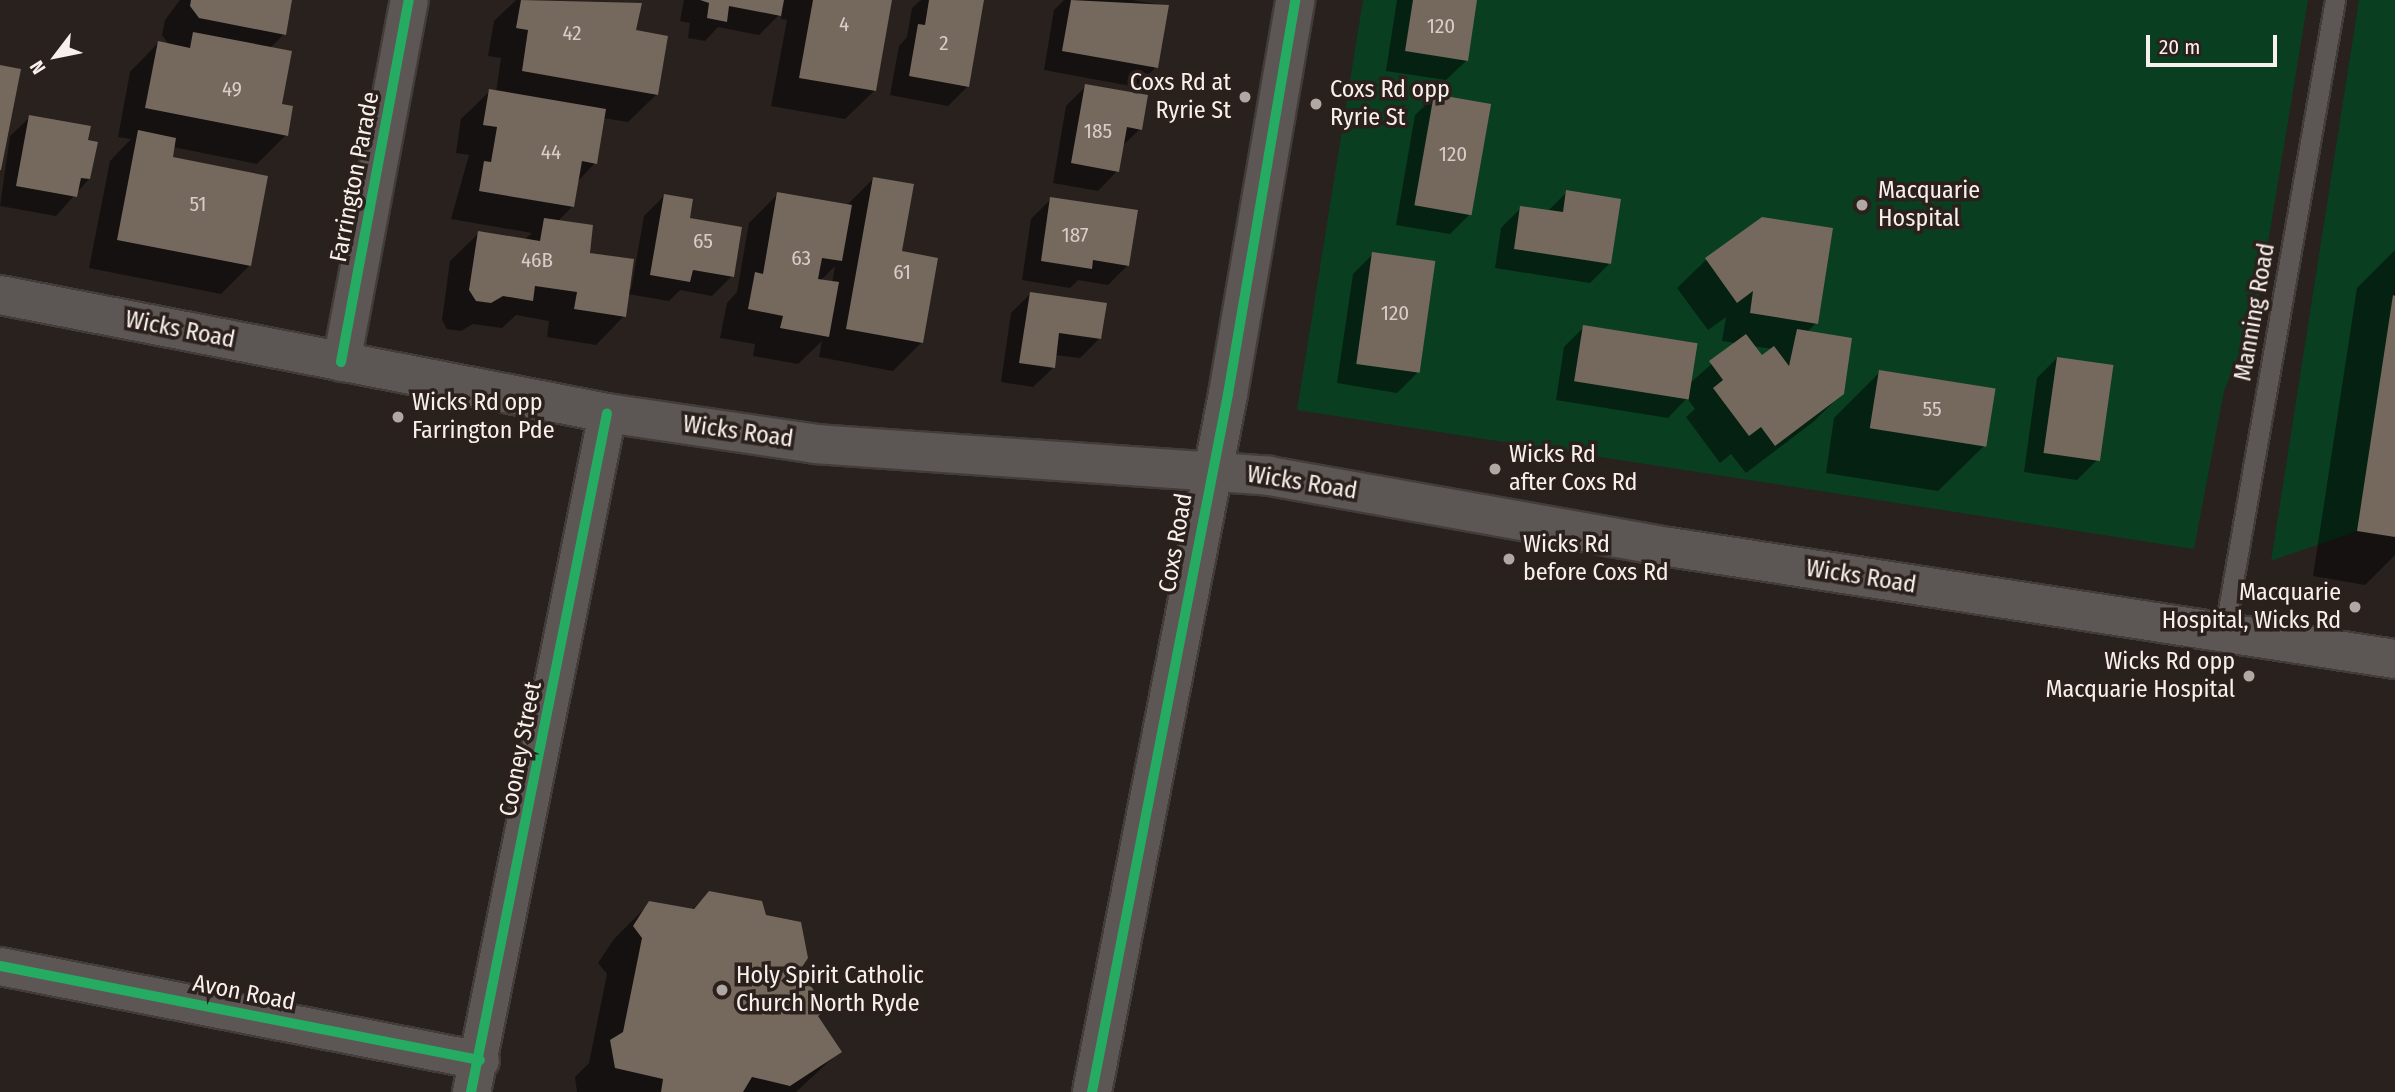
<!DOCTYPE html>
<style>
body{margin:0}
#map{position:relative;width:2395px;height:1092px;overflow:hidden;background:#28211e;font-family:"Fira Sans Condensed",sans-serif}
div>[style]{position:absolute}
.green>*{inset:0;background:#093e21}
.shadow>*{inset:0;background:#0007}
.building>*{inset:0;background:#75685d;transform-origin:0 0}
.roads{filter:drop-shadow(2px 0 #423c3a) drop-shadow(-2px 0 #423c3a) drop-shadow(0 2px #423c3a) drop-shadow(0 -2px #423c3a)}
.service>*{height:19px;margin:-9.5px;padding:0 9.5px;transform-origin:9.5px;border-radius:9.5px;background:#5c5755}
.minor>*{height:37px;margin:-18.5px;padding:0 18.5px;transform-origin:18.5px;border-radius:18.5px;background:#5c5755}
.tertiary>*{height:38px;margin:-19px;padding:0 19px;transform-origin:19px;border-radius:19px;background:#5c5755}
.secondary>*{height:38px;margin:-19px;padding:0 19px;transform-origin:19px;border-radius:19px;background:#5c5755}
.cycleway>*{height:10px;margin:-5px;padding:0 5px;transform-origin:5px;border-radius:5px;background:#26ab63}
.dots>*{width:19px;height:19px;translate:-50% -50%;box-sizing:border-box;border:4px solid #2b201b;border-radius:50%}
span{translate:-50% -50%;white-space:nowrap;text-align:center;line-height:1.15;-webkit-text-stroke:7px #2b201b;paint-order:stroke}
.number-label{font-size:21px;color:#d7cec9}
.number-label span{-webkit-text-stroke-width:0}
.poi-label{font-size:24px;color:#f8f0ed}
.right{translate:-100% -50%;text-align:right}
.left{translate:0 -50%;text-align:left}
.street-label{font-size:24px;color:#f8f0ed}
.north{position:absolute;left:21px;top:21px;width:70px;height:70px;-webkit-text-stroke:5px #2b201b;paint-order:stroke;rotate:238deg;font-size:19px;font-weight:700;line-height:28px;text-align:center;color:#f8f0ed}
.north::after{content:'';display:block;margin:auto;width:24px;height:32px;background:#f8f0ed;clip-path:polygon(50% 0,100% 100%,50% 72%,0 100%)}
.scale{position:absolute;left:2146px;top:35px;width:131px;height:32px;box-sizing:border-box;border:4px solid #f8f0ed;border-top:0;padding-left:9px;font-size:21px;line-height:24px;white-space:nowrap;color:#f8f0ed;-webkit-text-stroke:5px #2b201b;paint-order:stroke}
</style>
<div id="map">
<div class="green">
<i style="clip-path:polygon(1363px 0,2308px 0,2257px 310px,2224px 391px,2194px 549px,1297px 410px)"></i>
<i style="clip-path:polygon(2359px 0,2395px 0,2395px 286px,2357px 531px,2271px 561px)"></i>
</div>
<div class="shadow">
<i style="clip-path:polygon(180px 0,290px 0,284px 34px,269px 49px,286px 135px,257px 164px,173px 147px,171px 159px,250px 265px,221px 294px,89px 268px,110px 161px,131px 139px,118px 137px,130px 72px,158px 43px,170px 46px,162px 35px,165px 20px)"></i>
<i style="clip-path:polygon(516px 0,640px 4px,634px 32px,657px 94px,628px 122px,603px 118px,595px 163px,577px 182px,573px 206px,557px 222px,631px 290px,644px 216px,664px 196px,732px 276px,712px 296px,680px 290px,669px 301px,628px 294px,624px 316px,596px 345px,547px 337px,549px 321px,516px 315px,502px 328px,473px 324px,461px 331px,447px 329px,442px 320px,450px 261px,479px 233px,524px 240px,532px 233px,451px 219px,469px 155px,456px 153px,461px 119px,490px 91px,496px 92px,501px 58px,488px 56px,494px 21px)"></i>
<i style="clip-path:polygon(684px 0,890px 0,874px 91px,845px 119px,771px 106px,787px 20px,781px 19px,782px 12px,759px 35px,718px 27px,705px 41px,688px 38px,690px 23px,680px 21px)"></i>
<i style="clip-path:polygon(921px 0,983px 0,968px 86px,948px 106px,890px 95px,899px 46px,907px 37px,912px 8px)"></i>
<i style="clip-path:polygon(1064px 0,1132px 0,1167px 6px,1156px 67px,1136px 87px,1044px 70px,1054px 10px)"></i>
<i style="clip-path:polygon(1397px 0,1475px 0,1466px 61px,1446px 80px,1386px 71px)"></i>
<i style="clip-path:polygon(1086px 86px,1140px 129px,1121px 147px,1117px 171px,1098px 191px,1053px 183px,1066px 106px)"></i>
<i style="clip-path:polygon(1435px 96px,1470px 214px,1450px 234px,1396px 225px,1415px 115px)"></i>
<i style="clip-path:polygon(30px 117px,86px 141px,89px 179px,56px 216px,0 206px,10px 136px)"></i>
<i style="clip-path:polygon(evenodd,873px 179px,900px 253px,922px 342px,893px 371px,819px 357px,822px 341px,798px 364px,753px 356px,755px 344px,720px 338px,727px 303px,737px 292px,749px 223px,778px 194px,846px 206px,873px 179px,835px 266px,832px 283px,820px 281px,835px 266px)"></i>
<i style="clip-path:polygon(1567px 192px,1610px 263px,1590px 283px,1495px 268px,1501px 228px,1521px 208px,1547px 212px)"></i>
<i style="clip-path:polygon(1051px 199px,1128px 265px,1108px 285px,1078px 280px,1070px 288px,1022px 280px,1031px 219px)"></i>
<i style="clip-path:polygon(evenodd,1763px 219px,1816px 323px,1806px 333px,1843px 393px,1813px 422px,1746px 473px,1731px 454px,1720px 463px,1686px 417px,1695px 409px,1687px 398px,1668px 418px,1556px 400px,1564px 347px,1584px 327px,1690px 383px,1736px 343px,1722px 341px,1726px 317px,1708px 330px,1677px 288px,1706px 260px,1763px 219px,1753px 346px,1773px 349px,1762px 357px,1753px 346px)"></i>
<i style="clip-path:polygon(2395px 250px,2395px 555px,2365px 585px,2313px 576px,2357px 288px)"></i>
<i style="clip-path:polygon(1373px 254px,1417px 373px,1397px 393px,1337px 383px,1353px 274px)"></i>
<i style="clip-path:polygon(1031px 293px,1100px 338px,1080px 358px,1055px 355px,1053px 368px,1033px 387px,1001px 382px,1011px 313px)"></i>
<i style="clip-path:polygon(2057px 358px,2097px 460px,2077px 480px,2024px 472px,2037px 378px)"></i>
<i style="clip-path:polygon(1880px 372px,1984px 446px,1938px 491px,1826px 473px,1834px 418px)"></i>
<i style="clip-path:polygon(709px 892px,765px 917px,825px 1009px,817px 1018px,839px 1052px,796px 1092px,577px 1092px,575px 1077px,589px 1063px,607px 974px,598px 963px,614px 939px,650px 903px,692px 910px)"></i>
</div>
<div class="building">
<i style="clip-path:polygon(191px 0,292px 0,286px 35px,199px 18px,190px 6px)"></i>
<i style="clip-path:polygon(521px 0,642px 3px,636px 30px,668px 36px,658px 95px,522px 71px,528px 30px,516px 28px)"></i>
<i style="clip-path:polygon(700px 0,784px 0,781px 16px,729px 6px,727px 22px,707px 18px,709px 3px)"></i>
<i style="clip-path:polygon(813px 0,892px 0,876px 91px,799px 78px)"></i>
<i style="clip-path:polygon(929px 0,984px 0,969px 87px,909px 76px,918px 24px,925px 25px)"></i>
<i style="clip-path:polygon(1071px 0,1169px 5px,1158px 68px,1062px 51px)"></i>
<i style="clip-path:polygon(1413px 0,1477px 0,1468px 61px,1405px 51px)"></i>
<i style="clip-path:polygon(193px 32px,292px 51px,282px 104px,293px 106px,288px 136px,145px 108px,158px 41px,190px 48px)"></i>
<i style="clip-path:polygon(0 65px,21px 69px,1px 170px,0 170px)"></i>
<i style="clip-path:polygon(1085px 84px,1148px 95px,1142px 130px,1127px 127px,1119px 172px,1071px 163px)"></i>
<i style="clip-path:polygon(489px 89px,606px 109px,597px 164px,582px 161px,574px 207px,479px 191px,484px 161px,491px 162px,497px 127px,483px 125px)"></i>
<i style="left:1434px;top:94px;width:58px;height:113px;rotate:10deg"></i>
<i style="clip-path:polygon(29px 115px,91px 126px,88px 140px,98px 142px,90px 179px,81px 178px,77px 197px,16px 186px)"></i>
<i style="clip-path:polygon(138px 130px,176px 138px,173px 157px,268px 176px,251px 266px,117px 240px)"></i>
<i style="clip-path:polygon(873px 177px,914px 184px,902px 251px,938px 258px,923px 343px,846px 329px)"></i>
<i style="clip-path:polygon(1566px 190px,1621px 199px,1611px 264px,1514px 249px,1520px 206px,1563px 212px)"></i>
<i style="clip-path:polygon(777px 192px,852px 205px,842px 261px,822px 258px,818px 279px,839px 282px,829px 337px,780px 328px,783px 316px,748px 309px,755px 272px,763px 274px)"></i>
<i style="clip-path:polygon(664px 194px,693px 199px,690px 218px,742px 227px,734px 277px,693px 270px,690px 282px,650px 275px)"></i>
<i style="clip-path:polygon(1050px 197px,1138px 210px,1129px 266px,1093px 260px,1092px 269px,1041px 261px)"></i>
<i style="clip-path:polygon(1762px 217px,1833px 228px,1818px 324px,1750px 313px,1753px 291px,1737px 303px,1705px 258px)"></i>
<i style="clip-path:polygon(544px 218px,593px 225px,590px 253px,634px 259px,626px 317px,574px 309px,577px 292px,535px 286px,533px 301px,503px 296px,491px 303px,476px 301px,469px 290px,478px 231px,540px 241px)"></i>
<i style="left:1372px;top:252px;width:64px;height:113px;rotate:8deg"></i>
<i style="clip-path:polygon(1030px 292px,1107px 303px,1101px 339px,1059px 333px,1055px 368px,1019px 363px)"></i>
<i style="clip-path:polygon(2393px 295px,2395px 296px,2395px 537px,2357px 531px)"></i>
<i style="left:1583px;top:325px;width:116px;height:57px;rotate:9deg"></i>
<i style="clip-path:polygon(1797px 329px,1852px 338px,1844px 394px,1775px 446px,1761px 427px,1749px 436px,1713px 388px,1723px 380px,1709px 361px,1746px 334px,1762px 355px,1774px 346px,1789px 366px)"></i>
<i style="left:2057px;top:357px;width:57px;height:97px;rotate:8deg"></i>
<i style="left:1879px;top:370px;width:118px;height:59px;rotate:9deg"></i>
<i style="clip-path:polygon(709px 891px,762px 901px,766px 915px,801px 922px,808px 958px,800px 970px,827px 1010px,818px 1016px,842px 1052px,790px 1086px,752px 1077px,743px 1092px,661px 1092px,663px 1079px,615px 1068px,610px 1040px,623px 1032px,642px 938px,633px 926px,649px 901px,694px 909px)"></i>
</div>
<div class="roads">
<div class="service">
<i style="left:2224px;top:633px;width:643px;rotate:-80.05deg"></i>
</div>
<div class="minor">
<i style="left:341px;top:362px;width:368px;rotate:-79.4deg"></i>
<i style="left:0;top:966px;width:489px;rotate:11.1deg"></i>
<i style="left:471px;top:1092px;width:692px;rotate:-78.67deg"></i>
</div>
<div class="tertiary">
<i style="left:1092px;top:1092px;width:711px;rotate:-78.97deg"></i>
<i style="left:1228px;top:394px;width:400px;rotate:-80.3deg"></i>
</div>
<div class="secondary">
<i style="left:0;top:295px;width:618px;rotate:11deg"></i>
<i style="left:607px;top:413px;width:211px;rotate:8.4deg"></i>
<i style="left:816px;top:444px;width:454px;rotate:4deg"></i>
<i style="left:1269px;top:476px;width:406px;rotate:10.1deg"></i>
<i style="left:1669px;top:547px;width:735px;rotate:8.77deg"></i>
</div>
</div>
<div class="cycleway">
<i style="left:341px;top:362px;width:368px;rotate:-79.4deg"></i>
<i style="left:0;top:966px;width:489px;rotate:11.1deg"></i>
<i style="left:471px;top:1092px;width:692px;rotate:-78.67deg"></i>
<i style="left:1092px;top:1092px;width:711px;rotate:-78.97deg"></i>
<i style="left:1228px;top:394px;width:400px;rotate:-80.3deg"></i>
</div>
<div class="dots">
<i style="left:1245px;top:97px;background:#afa8a5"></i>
<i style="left:1316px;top:104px;background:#afa8a5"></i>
<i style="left:1862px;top:205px;background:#afa8a5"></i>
<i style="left:398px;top:417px;background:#afa8a5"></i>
<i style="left:1495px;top:469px;background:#afa8a5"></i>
<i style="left:1509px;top:559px;background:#afa8a5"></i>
<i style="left:2355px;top:607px;background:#afa8a5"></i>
<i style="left:2249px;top:676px;background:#afa8a5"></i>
<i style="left:722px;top:990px;background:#afa8a5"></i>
</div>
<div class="number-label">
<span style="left:844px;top:24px">4</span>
<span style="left:1441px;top:26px">120</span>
<span style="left:572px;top:33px">42</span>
<span style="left:944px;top:43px">2</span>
<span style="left:232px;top:89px">49</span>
<span style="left:1098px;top:131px">185</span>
<span style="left:551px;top:152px">44</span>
<span style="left:1453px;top:154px">120</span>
<span style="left:198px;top:204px">51</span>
<span style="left:1075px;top:235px">187</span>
<span style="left:703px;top:241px">65</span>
<span style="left:801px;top:258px">63</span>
<span style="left:537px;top:260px">46B</span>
<span style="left:902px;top:272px">61</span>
<span style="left:1395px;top:313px">120</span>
<span style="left:1932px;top:409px">55</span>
</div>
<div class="poi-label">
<span class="right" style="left:1231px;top:97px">Coxs Rd at<br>Ryrie St</span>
<span class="left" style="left:1330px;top:104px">Coxs Rd opp<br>Ryrie St</span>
<span class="left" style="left:1878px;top:205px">Macquarie<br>Hospital</span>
<span class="left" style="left:412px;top:417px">Wicks Rd opp<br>Farrington Pde</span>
<span class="left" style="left:1509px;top:469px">Wicks Rd<br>after Coxs Rd</span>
<span class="left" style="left:1523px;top:559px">Wicks Rd<br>before Coxs Rd</span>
<span class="right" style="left:2341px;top:607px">Macquarie<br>Hospital, Wicks Rd</span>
<span class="right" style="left:2235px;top:676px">Wicks Rd opp<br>Macquarie Hospital</span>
<span class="left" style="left:736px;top:990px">Holy Spirit Catholic<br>Church North Ryde</span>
</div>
<div class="street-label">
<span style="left:355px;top:177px;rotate:-79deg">Farrington Parade</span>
<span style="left:2255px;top:312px;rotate:-80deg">Manning Road</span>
<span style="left:180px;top:330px;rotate:11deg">Wicks Road</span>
<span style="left:738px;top:432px;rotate:8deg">Wicks Road</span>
<span style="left:1302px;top:483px;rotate:9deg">Wicks Road</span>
<span style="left:1176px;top:543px;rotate:-80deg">Coxs Road</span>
<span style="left:1861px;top:577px;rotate:9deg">Wicks Road</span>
<span style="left:521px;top:749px;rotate:-79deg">Cooney Street</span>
<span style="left:244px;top:993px;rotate:11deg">Avon Road</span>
</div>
<div class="north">N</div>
<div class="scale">20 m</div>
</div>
